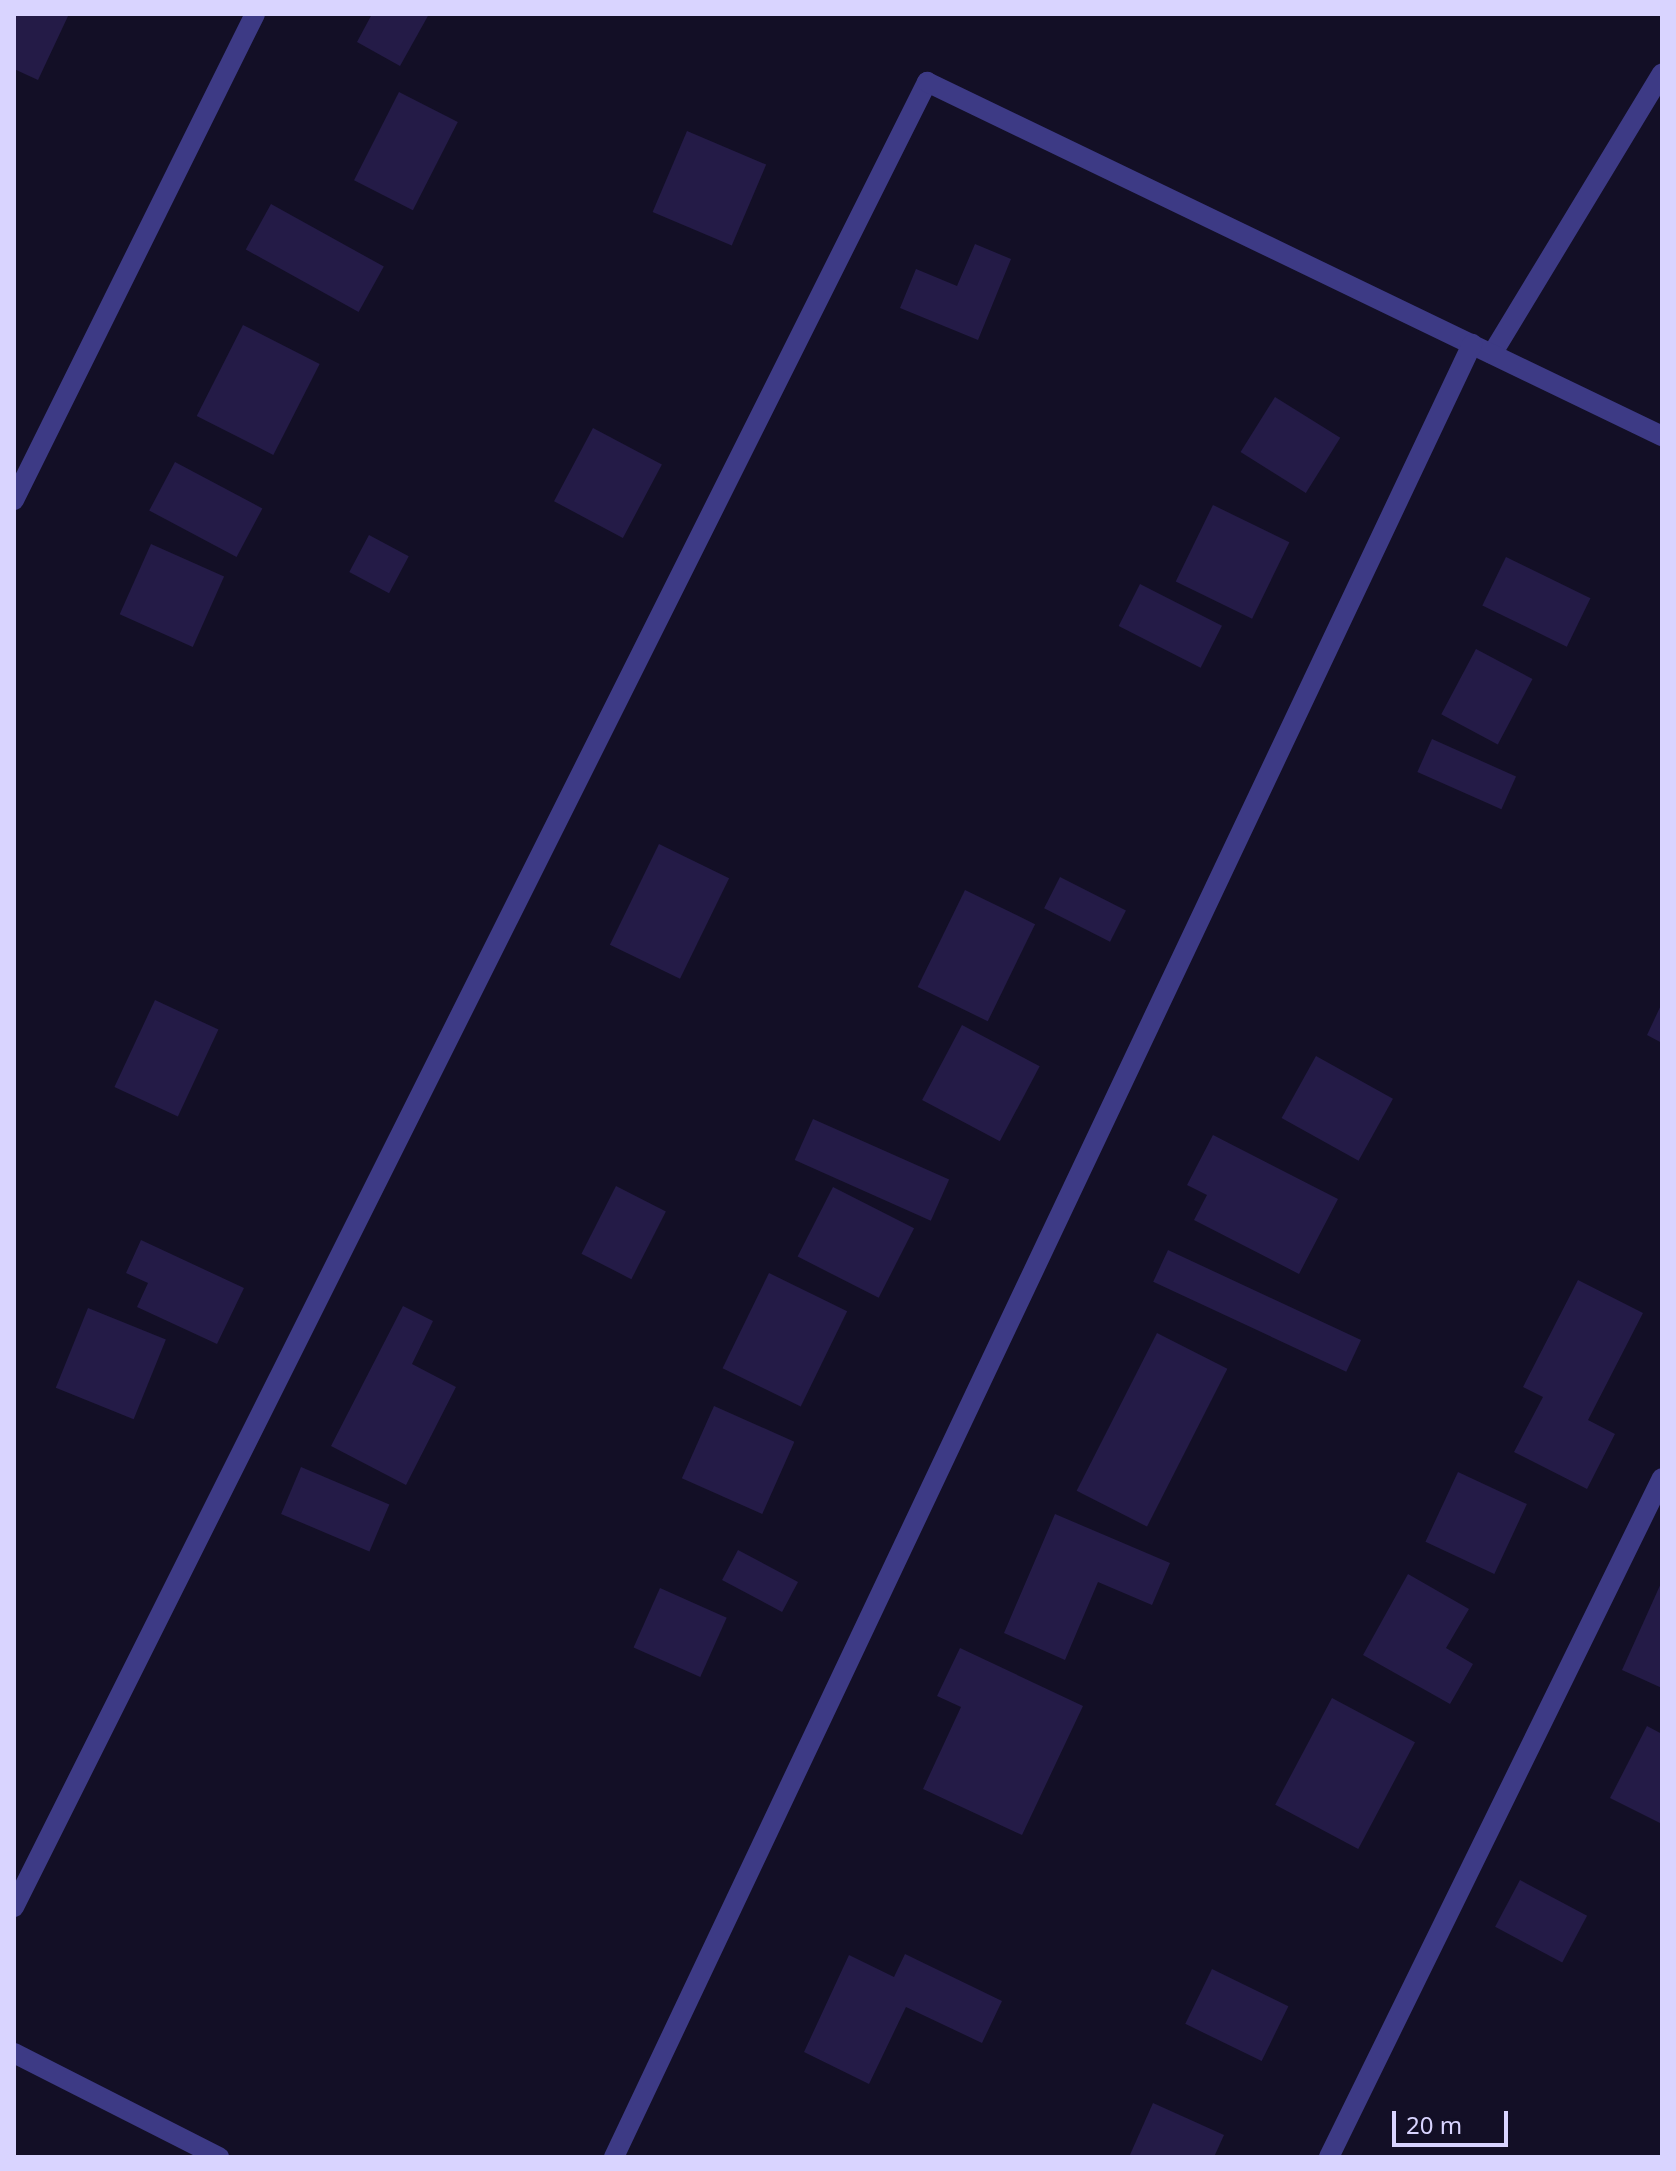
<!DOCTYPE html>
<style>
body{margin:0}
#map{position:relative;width:1676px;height:2171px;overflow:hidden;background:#130f26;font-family:"Noto Sans",sans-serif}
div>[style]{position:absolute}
.building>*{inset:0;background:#241b47;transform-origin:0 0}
.street>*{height:20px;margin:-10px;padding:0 10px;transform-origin:10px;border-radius:10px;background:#3d3a85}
span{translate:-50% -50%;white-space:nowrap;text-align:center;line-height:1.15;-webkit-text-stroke:7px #130f26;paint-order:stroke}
.frame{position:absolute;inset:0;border:16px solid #d9d4ff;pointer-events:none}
.scale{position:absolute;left:1392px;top:2111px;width:116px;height:36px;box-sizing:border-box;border:4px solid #d9d4ff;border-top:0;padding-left:10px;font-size:24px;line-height:28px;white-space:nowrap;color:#d9d4ff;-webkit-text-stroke:6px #130f26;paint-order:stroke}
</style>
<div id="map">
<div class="building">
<i style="clip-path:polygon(14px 14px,69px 14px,38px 80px,14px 69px)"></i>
<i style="clip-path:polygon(372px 14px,429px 14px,400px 66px,357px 42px)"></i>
<i style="left:399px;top:92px;width:66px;height:99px;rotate:27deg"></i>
<i style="left:687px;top:131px;width:86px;height:88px;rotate:23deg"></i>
<i style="left:271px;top:204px;width:129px;height:52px;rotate:29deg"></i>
<i style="clip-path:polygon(975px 244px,1011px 259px,978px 340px,900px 308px,916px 269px,957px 286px)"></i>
<i style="left:243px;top:325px;width:86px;height:102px;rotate:27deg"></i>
<i style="left:1275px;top:397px;width:77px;height:65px;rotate:32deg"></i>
<i style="left:593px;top:428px;width:78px;height:83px;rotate:28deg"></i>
<i style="left:175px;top:462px;width:99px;height:55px;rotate:28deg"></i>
<i style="left:1213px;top:505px;width:85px;height:85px;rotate:26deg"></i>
<i style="left:369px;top:535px;width:45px;height:42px;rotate:28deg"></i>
<i style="left:151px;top:544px;width:80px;height:77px;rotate:24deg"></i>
<i style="left:1506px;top:557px;width:94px;height:54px;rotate:26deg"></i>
<i style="left:1140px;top:584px;width:92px;height:47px;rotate:27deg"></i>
<i style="left:1476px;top:649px;width:64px;height:74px;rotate:28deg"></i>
<i style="left:1432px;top:739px;width:92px;height:36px;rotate:24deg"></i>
<i style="left:659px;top:844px;width:78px;height:112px;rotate:26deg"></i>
<i style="left:1060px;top:877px;width:74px;height:35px;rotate:27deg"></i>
<i style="left:965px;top:890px;width:78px;height:108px;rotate:26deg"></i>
<i style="left:155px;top:1000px;width:70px;height:96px;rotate:25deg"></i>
<i style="clip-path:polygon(1662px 1003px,1662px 1043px,1647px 1035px)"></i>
<i style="left:962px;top:1025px;width:88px;height:85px;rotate:28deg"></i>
<i style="left:1316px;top:1056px;width:88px;height:71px;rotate:29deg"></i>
<i style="left:813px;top:1119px;width:149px;height:45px;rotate:24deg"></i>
<i style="clip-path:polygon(1213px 1135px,1338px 1199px,1299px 1274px,1194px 1220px,1207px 1195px,1187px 1185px)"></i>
<i style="left:616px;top:1186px;width:56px;height:76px;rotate:27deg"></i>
<i style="left:833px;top:1187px;width:91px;height:78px;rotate:27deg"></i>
<i style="clip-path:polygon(141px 1240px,244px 1288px,217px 1344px,137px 1307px,148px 1283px,126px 1273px)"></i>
<i style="left:1168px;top:1250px;width:213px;height:35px;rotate:25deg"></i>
<i style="left:769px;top:1273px;width:87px;height:106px;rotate:26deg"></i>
<i style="clip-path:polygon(1578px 1280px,1643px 1313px,1588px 1420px,1615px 1434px,1587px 1489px,1514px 1452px,1543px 1397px,1523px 1387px)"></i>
<i style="clip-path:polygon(403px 1306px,433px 1321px,412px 1364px,456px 1387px,406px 1485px,331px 1446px)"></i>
<i style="left:88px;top:1308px;width:84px;height:86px;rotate:22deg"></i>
<i style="left:1157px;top:1333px;width:79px;height:177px;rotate:27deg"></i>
<i style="left:714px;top:1406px;width:88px;height:79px;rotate:24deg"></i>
<i style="left:301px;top:1467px;width:96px;height:51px;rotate:23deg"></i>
<i style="left:1458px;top:1472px;width:76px;height:77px;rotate:25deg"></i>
<i style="clip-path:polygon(1055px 1514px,1170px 1563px,1152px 1605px,1098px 1582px,1065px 1660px,1004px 1633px)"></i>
<i style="left:738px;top:1550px;width:68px;height:34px;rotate:28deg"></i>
<i style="clip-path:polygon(1408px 1574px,1469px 1609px,1446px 1648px,1473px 1664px,1450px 1704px,1363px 1655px)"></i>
<i style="clip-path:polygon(1662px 1581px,1662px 1688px,1622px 1670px)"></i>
<i style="left:660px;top:1588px;width:73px;height:65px;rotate:24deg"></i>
<i style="clip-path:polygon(960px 1648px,1083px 1706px,1022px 1835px,923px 1789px,961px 1707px,937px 1696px)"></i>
<i style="left:1332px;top:1698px;width:94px;height:121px;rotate:28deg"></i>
<i style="clip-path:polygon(1647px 1726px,1662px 1734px,1662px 1824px,1610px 1798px)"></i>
<i style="left:1520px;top:1880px;width:76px;height:53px;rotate:28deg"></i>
<i style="clip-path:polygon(905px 1954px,1002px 2001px,982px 2043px,906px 2007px,869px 2084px,804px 2052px,849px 1955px,894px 1977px)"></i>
<i style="left:1212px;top:1969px;width:85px;height:61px;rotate:26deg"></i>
<i style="clip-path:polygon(1153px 2103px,1224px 2135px,1214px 2157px,1129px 2157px)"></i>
</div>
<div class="street">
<i style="left:1492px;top:354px;width:328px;rotate:-58.8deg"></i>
<i style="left:14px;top:500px;width:542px;rotate:-63.62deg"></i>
<i style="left:14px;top:1907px;width:2041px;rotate:-63.42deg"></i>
<i style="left:927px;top:82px;width:816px;rotate:25.72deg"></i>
<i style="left:14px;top:2053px;width:230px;rotate:26.9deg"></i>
<i style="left:614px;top:2157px;width:2006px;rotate:-64.67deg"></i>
<i style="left:1329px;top:2157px;width:756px;rotate:-63.88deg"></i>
</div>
<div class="frame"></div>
<div class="scale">20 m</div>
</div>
